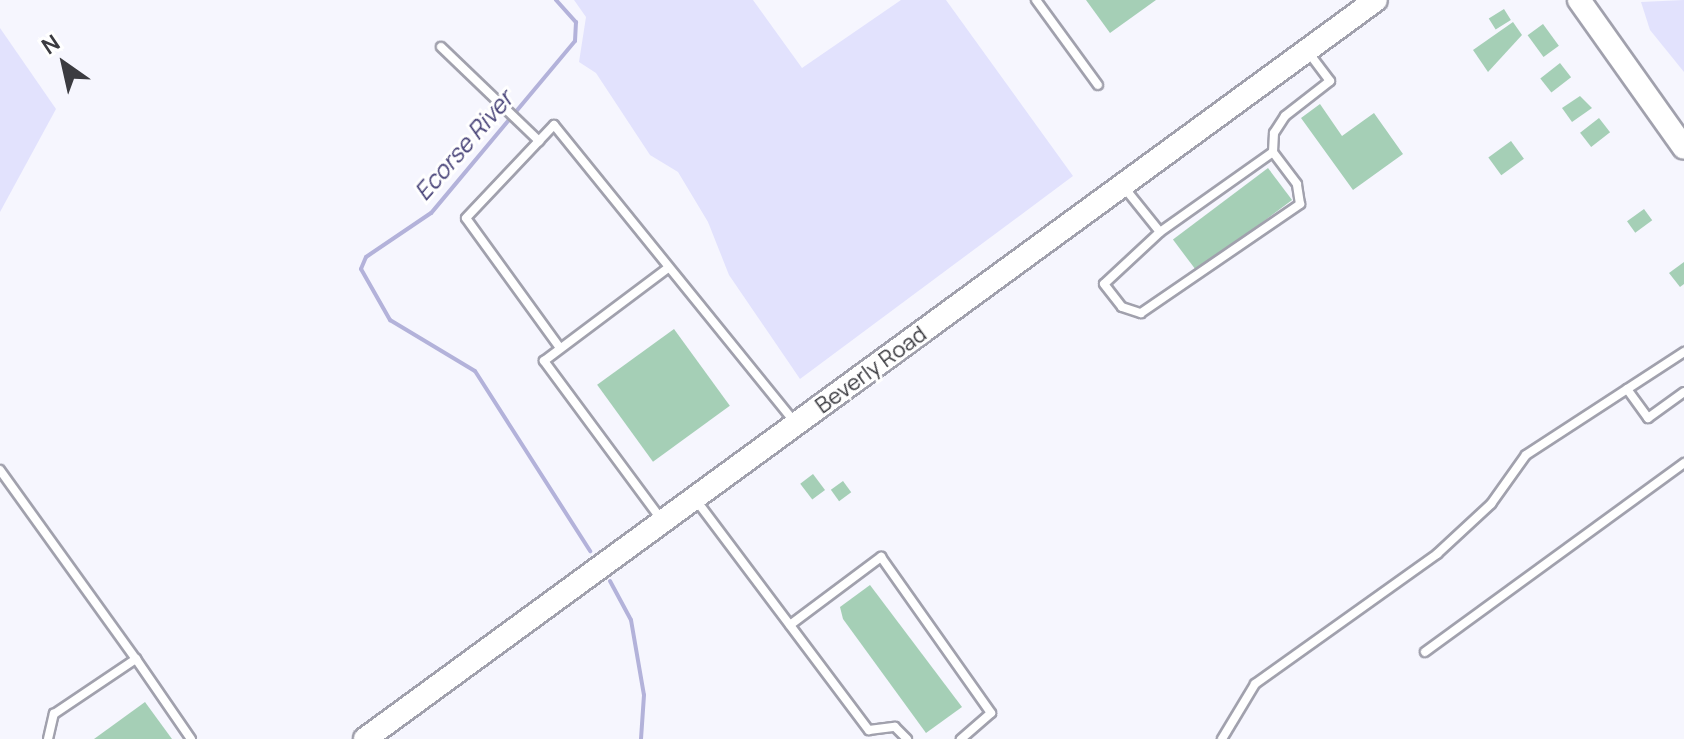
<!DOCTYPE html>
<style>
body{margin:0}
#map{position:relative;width:1684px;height:739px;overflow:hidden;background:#f6f6fe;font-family:Manrope,sans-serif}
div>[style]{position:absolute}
.green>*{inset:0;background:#e2e2fd}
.stream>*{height:4px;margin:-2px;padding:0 2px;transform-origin:2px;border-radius:2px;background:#b3b2da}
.building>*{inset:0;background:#a5cfb6;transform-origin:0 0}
.roads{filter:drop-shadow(2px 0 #a1a1ad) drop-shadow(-2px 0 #a1a1ad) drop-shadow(0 2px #a1a1ad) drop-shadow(0 -2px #a1a1ad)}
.lane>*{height:8px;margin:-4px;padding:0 4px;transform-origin:4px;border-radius:4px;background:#fff}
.secondary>*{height:22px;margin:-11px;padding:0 11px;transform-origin:11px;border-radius:11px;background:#fff}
span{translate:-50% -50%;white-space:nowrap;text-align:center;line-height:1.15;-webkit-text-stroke:6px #fff;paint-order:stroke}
.street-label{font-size:22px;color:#3b3b40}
.water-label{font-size:24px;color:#494479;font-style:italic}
.north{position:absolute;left:24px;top:24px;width:80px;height:80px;-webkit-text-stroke:6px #fff;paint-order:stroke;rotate:326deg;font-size:22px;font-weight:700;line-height:32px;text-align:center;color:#3b3b40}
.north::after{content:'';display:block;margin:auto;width:28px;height:36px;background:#3b3b40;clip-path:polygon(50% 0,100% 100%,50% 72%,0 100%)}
</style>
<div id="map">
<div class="green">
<i style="clip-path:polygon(574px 0,753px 0,802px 68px,901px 0,946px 0,1073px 176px,800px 379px,729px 275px,708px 222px,678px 172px,650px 155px,596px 73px,579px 62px,586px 17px)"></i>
<i style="clip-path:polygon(1684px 0,1684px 72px,1650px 30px,1641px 2px)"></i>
<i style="clip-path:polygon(0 28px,56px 109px,0 212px)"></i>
</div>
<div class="stream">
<i style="left:556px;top:0;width:30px;rotate:48deg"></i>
<i style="left:576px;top:22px;width:19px;rotate:93deg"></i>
<i style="left:575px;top:41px;width:224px;rotate:129.9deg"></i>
<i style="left:431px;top:213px;width:78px;rotate:145.9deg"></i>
<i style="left:366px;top:257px;width:13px;rotate:113deg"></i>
<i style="left:361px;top:269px;width:59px;rotate:60.4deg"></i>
<i style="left:390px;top:320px;width:99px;rotate:31deg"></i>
<i style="left:475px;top:371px;width:214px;rotate:57.4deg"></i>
<i style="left:610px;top:581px;width:44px;rotate:61.7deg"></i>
<i style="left:631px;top:620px;width:76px;rotate:80.2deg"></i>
<i style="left:644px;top:695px;width:44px;rotate:93.9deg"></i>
</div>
<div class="building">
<i style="clip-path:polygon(1086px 0,1156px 0,1110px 33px)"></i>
<i style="left:1504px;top:9px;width:13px;height:18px;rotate:58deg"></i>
<i style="clip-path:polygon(1513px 22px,1522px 35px,1488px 72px,1473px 50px)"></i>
<i style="left:1543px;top:24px;width:27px;height:19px;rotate:54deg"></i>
<i style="left:1560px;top:63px;width:18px;height:25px;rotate:52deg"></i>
<i style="clip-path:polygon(1580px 96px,1592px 108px,1572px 122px,1562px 108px)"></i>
<i style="clip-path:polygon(1320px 104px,1342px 136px,1374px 113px,1403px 154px,1353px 190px,1301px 118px)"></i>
<i style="left:1599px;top:118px;width:18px;height:24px;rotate:52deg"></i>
<i style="left:1511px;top:141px;width:22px;height:28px;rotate:54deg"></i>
<i style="left:1268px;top:168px;width:40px;height:119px;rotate:53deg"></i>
<i style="left:1644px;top:209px;width:14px;height:21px;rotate:54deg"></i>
<i style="clip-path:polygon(1684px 262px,1684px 284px,1680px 287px,1669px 273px)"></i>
<i style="left:674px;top:329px;width:95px;height:95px;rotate:54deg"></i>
<i style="left:813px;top:474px;width:20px;height:16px;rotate:53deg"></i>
<i style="left:843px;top:481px;width:14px;height:15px;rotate:54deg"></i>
<i style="clip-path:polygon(870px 585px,962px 707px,926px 733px,843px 619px,840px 607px)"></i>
<i style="clip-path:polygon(145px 702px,172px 739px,94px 739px)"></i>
</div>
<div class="roads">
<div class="lane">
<i style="left:1036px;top:0;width:105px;rotate:53.9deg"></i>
<i style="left:441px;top:47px;width:136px;rotate:43.8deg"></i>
<i style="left:1123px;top:186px;width:59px;rotate:51.2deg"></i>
<i style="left:1160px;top:232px;width:76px;rotate:137.1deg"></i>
<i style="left:1104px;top:284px;width:29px;rotate:52deg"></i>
<i style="left:1122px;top:307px;width:20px;rotate:18deg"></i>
<i style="left:1141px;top:313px;width:193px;rotate:-34.4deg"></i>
<i style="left:1300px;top:204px;width:20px;rotate:-99deg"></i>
<i style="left:1297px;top:184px;width:40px;rotate:-127deg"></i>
<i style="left:1273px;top:152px;width:19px;rotate:-87deg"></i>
<i style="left:1274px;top:133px;width:20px;rotate:-57deg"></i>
<i style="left:1285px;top:116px;width:57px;rotate:-37.9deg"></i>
<i style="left:1330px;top:81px;width:38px;rotate:-127deg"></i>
<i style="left:1160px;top:232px;width:138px;rotate:-35.3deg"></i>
<i style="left:560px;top:348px;width:160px;rotate:-125.9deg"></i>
<i style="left:466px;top:218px;width:128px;rotate:-46.6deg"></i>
<i style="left:554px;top:125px;width:381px;rotate:51deg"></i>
<i style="left:1627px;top:389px;width:36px;rotate:54deg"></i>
<i style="left:1648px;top:418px;width:44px;rotate:-35.8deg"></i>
<i style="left:0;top:470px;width:233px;rotate:54.3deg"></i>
<i style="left:696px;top:500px;width:288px;rotate:53.1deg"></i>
<i style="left:869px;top:730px;width:26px;rotate:-7deg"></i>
<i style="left:895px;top:727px;width:17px;rotate:45deg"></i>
<i style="left:661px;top:519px;width:197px;rotate:-126.5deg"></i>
<i style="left:544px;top:361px;width:155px;rotate:-36.9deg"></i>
<i style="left:790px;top:625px;width:114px;rotate:-36.8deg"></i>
<i style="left:881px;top:557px;width:191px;rotate:54.8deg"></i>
<i style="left:991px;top:713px;width:40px;rotate:139deg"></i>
<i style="left:1425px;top:652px;width:321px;rotate:-36.1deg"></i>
<i style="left:48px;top:739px;width:26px;rotate:-77deg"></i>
<i style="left:54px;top:714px;width:99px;rotate:-33.9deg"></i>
<i style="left:136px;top:659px;width:97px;rotate:55.5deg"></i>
<i style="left:1222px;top:739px;width:64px;rotate:-59deg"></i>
<i style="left:1255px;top:684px;width:224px;rotate:-35.5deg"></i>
<i style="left:1437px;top:554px;width:74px;rotate:-42.8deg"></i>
<i style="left:1491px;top:504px;width:60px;rotate:-54.5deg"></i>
<i style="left:1526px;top:455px;width:189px;rotate:-33.1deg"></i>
</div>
<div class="secondary">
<i style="left:1579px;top:0;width:181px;rotate:54.6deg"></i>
<i style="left:365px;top:739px;width:1252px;rotate:-36.17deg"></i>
</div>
</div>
<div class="street-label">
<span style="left:871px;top:370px;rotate:-36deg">Beverly Road</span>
</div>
<div class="water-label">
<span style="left:463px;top:145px;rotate:-49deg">Ecorse River</span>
</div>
<div class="north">N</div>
</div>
